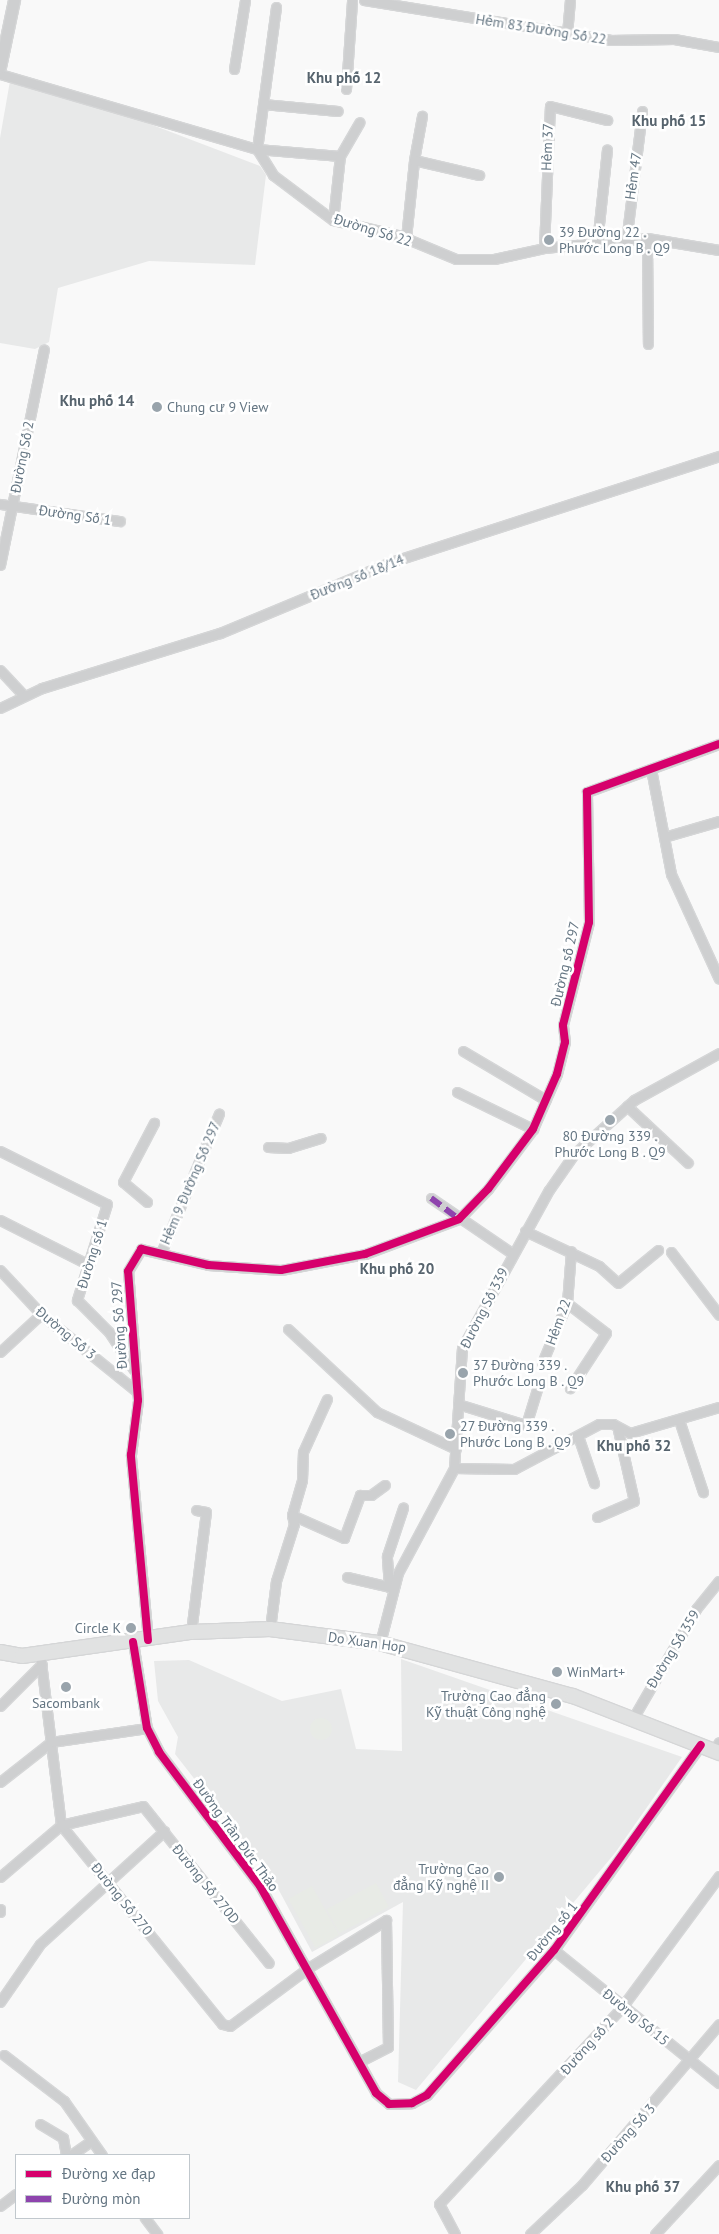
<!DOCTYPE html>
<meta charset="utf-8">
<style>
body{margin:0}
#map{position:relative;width:719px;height:2234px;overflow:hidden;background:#f9f9f9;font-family:"PT Sans",sans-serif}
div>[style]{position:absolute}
.built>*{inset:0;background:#e8e9e9}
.green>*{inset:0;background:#e8ebe6;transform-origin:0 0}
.round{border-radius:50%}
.roads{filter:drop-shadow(1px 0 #d5d6d7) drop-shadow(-1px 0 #d5d6d7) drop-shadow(0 1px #d5d6d7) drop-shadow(0 -1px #d5d6d7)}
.minor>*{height:9px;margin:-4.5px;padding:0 4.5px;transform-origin:4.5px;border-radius:4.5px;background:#cecfd0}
.tertiary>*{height:11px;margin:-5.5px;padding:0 5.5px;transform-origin:5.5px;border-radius:5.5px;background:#cecfd0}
.secondary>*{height:14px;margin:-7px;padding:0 7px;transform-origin:7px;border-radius:7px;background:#e1e2e2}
.quiet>*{height:6px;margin-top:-3px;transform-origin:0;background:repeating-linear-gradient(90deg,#8e44ad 0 12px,transparent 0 18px)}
.cycleway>*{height:8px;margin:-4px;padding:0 4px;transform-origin:4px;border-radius:4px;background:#d6006c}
.dots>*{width:14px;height:14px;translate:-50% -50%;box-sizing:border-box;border:2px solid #fff;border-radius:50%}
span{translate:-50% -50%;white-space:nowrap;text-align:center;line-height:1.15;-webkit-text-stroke:5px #fff;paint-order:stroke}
.street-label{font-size:14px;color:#657683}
.poi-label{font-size:14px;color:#657683}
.left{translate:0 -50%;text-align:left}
.right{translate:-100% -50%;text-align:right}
.neighbourhood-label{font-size:15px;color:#57646e;font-weight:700}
.legend{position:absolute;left:15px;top:2154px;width:175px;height:65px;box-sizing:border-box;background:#fff;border:1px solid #c1c8cd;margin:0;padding:6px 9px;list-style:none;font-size:15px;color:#657683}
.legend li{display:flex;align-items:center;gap:10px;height:25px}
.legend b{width:25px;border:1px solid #c1c8cd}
</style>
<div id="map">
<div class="built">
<i style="clip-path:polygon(10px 81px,142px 121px,260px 166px,266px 175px,255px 265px,149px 261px,58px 288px,49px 342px,35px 349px,0 343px,0 138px)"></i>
<i style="clip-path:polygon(401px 1659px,682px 1757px,615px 1853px,416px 2090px,398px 2082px,403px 1902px,312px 1952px,274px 1881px,175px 1754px,178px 1737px,158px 1701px,154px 1661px,189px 1660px,282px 1701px,341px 1689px,356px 1749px,402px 1751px)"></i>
</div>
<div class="green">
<i class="round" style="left:310px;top:1718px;width:22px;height:22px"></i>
<i style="left:376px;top:1883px;width:27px;height:56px;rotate:62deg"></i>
<i style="left:312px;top:1886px;width:56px;height:27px;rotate:61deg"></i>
</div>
<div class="roads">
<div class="minor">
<i style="left:364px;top:0;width:249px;rotate:9.2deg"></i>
<i style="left:610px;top:40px;width:64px;rotate:-0.9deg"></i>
<i style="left:674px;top:39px;width:46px;rotate:10.1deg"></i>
<i style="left:276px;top:7px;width:143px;rotate:97.6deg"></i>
<i style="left:257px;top:149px;width:83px;rotate:4.8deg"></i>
<i style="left:567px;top:34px;width:34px;rotate:-85deg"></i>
<i style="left:234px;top:69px;width:70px;rotate:-80.9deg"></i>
<i style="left:0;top:74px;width:268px;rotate:16.3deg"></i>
<i style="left:257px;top:149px;width:31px;rotate:58deg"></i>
<i style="left:273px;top:175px;width:75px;rotate:36.9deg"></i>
<i style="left:333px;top:220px;width:67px;rotate:13deg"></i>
<i style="left:398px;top:235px;width:63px;rotate:22.5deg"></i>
<i style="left:456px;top:259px;width:38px"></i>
<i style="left:494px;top:259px;width:51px;rotate:-12.4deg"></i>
<i style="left:544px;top:248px;width:103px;rotate:-5.5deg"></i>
<i style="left:647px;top:238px;width:73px;rotate:9.5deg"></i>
<i style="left:346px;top:89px;width:89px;rotate:-86.1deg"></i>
<i style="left:263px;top:104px;width:75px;rotate:5.3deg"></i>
<i style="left:414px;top:160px;width:45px;rotate:-79.7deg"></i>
<i style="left:333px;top:220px;width:64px;rotate:-83.8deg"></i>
<i style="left:340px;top:156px;width:39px;rotate:-60deg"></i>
<i style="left:406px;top:238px;width:78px;rotate:-84.1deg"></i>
<i style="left:414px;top:160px;width:67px;rotate:13deg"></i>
<i style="left:647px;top:238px;width:106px;rotate:89.5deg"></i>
<i style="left:626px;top:242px;width:132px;rotate:-83deg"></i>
<i style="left:597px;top:243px;width:94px;rotate:-83.9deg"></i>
<i style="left:544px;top:248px;width:142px;rotate:-87.6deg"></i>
<i style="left:550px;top:106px;width:59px;rotate:13.8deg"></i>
<i style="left:0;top:504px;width:121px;rotate:8.1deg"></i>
<i style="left:0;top:565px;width:220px;rotate:-78.5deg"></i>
<i style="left:0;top:670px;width:34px;rotate:47deg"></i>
<i style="left:0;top:708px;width:47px;rotate:-25.5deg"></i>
<i style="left:42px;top:688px;width:186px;rotate:-17.2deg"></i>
<i style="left:220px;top:633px;width:182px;rotate:-22.6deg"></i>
<i style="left:388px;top:563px;width:348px;rotate:-17.9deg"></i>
<i style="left:651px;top:769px;width:107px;rotate:79.2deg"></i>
<i style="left:671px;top:874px;width:115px;rotate:65.4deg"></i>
<i style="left:664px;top:837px;width:57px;rotate:-16.2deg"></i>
<i style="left:463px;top:1051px;width:96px;rotate:30.6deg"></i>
<i style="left:457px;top:1092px;width:85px;rotate:26deg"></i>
<i style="left:627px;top:1106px;width:83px;rotate:43.1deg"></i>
<i style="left:268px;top:1147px;width:20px;rotate:3deg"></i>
<i style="left:288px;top:1148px;width:34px;rotate:-17deg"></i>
<i style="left:0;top:1151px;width:119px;rotate:26.4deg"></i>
<i style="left:107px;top:1204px;width:101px;rotate:107.4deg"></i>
<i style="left:77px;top:1300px;width:45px;rotate:45deg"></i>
<i style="left:109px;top:1332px;width:45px;rotate:56.7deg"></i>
<i style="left:431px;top:1198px;width:99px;rotate:34.3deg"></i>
<i style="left:147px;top:1202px;width:31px;rotate:-140deg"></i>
<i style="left:123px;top:1182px;width:67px;rotate:-62.3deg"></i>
<i style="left:0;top:1220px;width:100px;rotate:26.8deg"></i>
<i style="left:525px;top:1231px;width:82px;rotate:25.3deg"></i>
<i style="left:599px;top:1266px;width:25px;rotate:42deg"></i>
<i style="left:618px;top:1283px;width:52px;rotate:-39.5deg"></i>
<i style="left:671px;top:1252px;width:79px;rotate:52.7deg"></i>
<i style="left:161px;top:1253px;width:151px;rotate:-67.4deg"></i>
<i style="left:0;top:1270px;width:60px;rotate:47deg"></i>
<i style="left:41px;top:1314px;width:122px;rotate:39deg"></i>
<i style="left:567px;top:1303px;width:49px;rotate:37.6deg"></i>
<i style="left:606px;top:1333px;width:66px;rotate:123.2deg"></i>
<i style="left:288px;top:1329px;width:122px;rotate:43deg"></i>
<i style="left:377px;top:1412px;width:87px;rotate:25.1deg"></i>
<i style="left:0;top:1352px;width:56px;rotate:-42.8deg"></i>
<i style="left:542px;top:1363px;width:65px;rotate:-67.4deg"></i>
<i style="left:567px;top:1303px;width:52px;rotate:-85.6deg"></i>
<i style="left:458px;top:1404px;width:71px;rotate:17.2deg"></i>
<i style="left:526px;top:1425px;width:41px;rotate:-72.9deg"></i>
<i style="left:679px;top:1420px;width:76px;rotate:71.6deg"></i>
<i style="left:578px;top:1436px;width:50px;rotate:71.2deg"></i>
<i style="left:454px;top:1468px;width:60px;rotate:1deg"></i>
<i style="left:514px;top:1469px;width:96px;rotate:-27.9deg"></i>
<i style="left:599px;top:1424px;width:14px"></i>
<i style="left:613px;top:1424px;width:19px;rotate:28deg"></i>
<i style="left:630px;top:1433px;width:93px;rotate:-16.3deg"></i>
<i style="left:292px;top:1515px;width:57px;rotate:23.9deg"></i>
<i style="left:344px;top:1538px;width:46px;rotate:-69.6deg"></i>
<i style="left:360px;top:1495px;width:11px"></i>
<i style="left:371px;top:1495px;width:17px;rotate:-36deg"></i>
<i style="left:292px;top:1515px;width:36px;rotate:-74deg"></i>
<i style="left:302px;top:1480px;width:28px;rotate:-88deg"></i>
<i style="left:303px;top:1452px;width:58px;rotate:-65.6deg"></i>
<i style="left:597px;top:1517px;width:40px;rotate:-23.4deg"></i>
<i style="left:634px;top:1501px;width:73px;rotate:-102.7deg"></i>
<i style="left:347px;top:1577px;width:48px;rotate:13.2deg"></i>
<i style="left:389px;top:1587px;width:31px;rotate:-94deg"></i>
<i style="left:387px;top:1556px;width:51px;rotate:-71.6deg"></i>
<i style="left:270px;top:1629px;width:48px;rotate:-82.9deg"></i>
<i style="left:276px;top:1581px;width:60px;rotate:-72.5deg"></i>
<i style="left:294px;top:1524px;width:9px;rotate:-103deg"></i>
<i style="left:191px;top:1632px;width:121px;rotate:-82.9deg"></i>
<i style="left:206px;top:1512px;width:10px;rotate:-169deg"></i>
<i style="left:148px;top:1640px;width:186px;rotate:-95.3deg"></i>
<i style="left:131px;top:1455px;width:55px;rotate:-82.7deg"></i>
<i style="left:138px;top:1400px;width:129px;rotate:-94.4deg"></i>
<i style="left:128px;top:1271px;width:26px;rotate:-59deg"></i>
<i style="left:141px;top:1249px;width:69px;rotate:13.4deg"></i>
<i style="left:208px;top:1265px;width:73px;rotate:3.9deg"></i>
<i style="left:281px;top:1270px;width:86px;rotate:-10.8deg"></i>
<i style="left:365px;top:1254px;width:100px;rotate:-20.4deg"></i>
<i style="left:459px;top:1219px;width:42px;rotate:-46deg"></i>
<i style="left:488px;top:1189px;width:75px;rotate:-53.1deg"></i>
<i style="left:533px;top:1129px;width:60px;rotate:-66.4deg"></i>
<i style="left:557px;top:1074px;width:33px;rotate:-76deg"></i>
<i style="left:565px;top:1042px;width:17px;rotate:-97deg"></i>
<i style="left:563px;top:1025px;width:106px;rotate:-75.8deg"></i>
<i style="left:589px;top:922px;width:130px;rotate:-90.9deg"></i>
<i style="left:587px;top:792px;width:140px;rotate:-20deg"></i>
<i style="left:133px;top:1642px;width:87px;rotate:80.8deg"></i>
<i style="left:147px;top:1728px;width:27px;rotate:63deg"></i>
<i style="left:159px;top:1752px;width:168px;rotate:53deg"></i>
<i style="left:260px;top:1886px;width:237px;rotate:60.7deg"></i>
<i style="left:376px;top:2093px;width:17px;rotate:40deg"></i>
<i style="left:389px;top:2104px;width:23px;rotate:-2deg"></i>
<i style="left:412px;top:2103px;width:17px;rotate:-28deg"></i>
<i style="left:427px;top:2095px;width:193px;rotate:-48.8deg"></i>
<i style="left:554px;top:1950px;width:252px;rotate:-54.4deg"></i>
<i style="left:380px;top:1643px;width:72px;rotate:-75.6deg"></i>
<i style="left:398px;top:1573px;width:119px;rotate:-61.9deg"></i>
<i style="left:454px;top:1468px;width:120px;rotate:-86.2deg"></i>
<i style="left:462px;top:1348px;width:180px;rotate:-61.2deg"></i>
<i style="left:549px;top:1190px;width:44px;rotate:-55.2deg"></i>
<i style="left:574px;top:1154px;width:81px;rotate:-42deg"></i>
<i style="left:634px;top:1100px;width:97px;rotate:-28.9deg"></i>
<i style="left:40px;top:1654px;width:172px;rotate:83deg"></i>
<i style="left:61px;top:1825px;width:256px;rotate:51deg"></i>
<i style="left:222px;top:2024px;width:8px;rotate:14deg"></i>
<i style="left:230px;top:2026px;width:97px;rotate:-36.6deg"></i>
<i style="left:308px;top:1968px;width:92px;rotate:-31.6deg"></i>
<i style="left:386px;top:1920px;width:127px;rotate:89.1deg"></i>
<i style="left:388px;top:2047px;width:33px;rotate:153deg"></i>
<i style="left:0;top:1706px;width:59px;rotate:-45deg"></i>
<i style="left:632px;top:1720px;width:128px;rotate:-60deg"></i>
<i style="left:696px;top:1609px;width:36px;rotate:-51deg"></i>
<i style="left:714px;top:1751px;width:10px;rotate:-61deg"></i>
<i style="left:0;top:1782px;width:65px;rotate:-38.1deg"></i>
<i style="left:51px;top:1742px;width:97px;rotate:-8.3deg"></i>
<i style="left:0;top:1877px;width:80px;rotate:-40.4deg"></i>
<i style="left:61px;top:1825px;width:84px;rotate:-13deg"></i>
<i style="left:143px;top:1806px;width:201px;rotate:51.3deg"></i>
<i style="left:0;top:1909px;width:3px;rotate:90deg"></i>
<i style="left:554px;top:1950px;width:212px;rotate:38.9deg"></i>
<i style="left:0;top:2002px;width:70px;rotate:-55.4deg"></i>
<i style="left:40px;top:1944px;width:168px;rotate:-42.3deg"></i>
<i style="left:4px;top:2055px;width:76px;rotate:37.5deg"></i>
<i style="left:64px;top:2101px;width:66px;rotate:54.9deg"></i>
<i style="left:40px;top:2124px;width:27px;rotate:31deg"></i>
<i style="left:63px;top:2138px;width:17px;rotate:80deg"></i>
<i style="left:71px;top:2155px;width:24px;rotate:-35deg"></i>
<i style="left:0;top:2206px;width:20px;rotate:-37deg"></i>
<i style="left:145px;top:2218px;width:20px;rotate:53deg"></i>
<i style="left:455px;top:2234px;width:34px;rotate:-118deg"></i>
<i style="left:439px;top:2204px;width:269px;rotate:-47.1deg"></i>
<i style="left:622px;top:2007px;width:163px;rotate:-53.5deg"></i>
<i style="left:530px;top:2234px;width:71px;rotate:-43.3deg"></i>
<i style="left:582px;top:2185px;width:211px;rotate:-49.6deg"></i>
<i style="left:655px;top:2234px;width:94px;rotate:-47.2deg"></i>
</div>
<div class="tertiary">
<i style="left:0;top:67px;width:68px;rotate:-78.2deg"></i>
</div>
<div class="secondary">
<i style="left:0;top:1652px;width:22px;rotate:10deg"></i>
<i style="left:22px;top:1656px;width:171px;rotate:-8.1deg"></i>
<i style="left:191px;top:1632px;width:79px;rotate:-2.2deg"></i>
<i style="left:270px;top:1629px;width:111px;rotate:7.3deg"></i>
<i style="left:380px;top:1643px;width:200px;rotate:15.4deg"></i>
<i style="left:573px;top:1696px;width:157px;rotate:21.3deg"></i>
</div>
</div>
<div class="quiet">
<i style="left:431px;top:1198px;width:35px;rotate:37deg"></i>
</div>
<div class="cycleway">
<i style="left:148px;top:1640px;width:186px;rotate:-95.3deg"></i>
<i style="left:131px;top:1455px;width:55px;rotate:-82.7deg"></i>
<i style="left:138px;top:1400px;width:129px;rotate:-94.4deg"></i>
<i style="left:128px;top:1271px;width:26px;rotate:-59deg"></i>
<i style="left:141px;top:1249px;width:69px;rotate:13.4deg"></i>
<i style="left:208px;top:1265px;width:73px;rotate:3.9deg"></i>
<i style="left:281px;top:1270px;width:86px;rotate:-10.8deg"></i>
<i style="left:365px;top:1254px;width:100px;rotate:-20.4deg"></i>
<i style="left:459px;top:1219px;width:42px;rotate:-46deg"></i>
<i style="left:488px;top:1189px;width:75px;rotate:-53.1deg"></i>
<i style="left:533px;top:1129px;width:60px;rotate:-66.4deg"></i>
<i style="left:557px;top:1074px;width:33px;rotate:-76deg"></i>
<i style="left:565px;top:1042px;width:17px;rotate:-97deg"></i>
<i style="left:563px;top:1025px;width:106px;rotate:-75.8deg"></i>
<i style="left:589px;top:922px;width:130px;rotate:-90.9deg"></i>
<i style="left:587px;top:792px;width:140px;rotate:-20deg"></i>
<i style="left:133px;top:1642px;width:87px;rotate:80.8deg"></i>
<i style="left:147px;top:1728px;width:27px;rotate:63deg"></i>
<i style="left:159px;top:1752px;width:168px;rotate:53deg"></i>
<i style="left:260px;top:1886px;width:237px;rotate:60.7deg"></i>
<i style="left:376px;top:2093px;width:17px;rotate:40deg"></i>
<i style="left:389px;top:2104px;width:23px;rotate:-2deg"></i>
<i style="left:412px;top:2103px;width:17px;rotate:-28deg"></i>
<i style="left:427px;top:2095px;width:193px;rotate:-48.8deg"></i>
<i style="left:554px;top:1950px;width:252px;rotate:-54.4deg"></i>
</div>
<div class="dots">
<i style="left:549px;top:240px;background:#99a4ac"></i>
<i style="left:157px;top:407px;background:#99a4ac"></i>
<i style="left:610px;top:1120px;background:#99a4ac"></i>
<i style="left:463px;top:1373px;background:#99a4ac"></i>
<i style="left:450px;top:1434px;background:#99a4ac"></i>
<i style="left:131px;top:1628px;background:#99a4ac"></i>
<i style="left:557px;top:1672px;background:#99a4ac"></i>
<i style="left:66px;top:1687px;background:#99a4ac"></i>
<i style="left:556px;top:1704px;background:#99a4ac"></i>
<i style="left:499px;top:1877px;background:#99a4ac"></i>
</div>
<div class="street-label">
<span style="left:541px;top:29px;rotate:9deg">Hẻm 83 Đường Số 22</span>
<span style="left:547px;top:147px;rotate:-88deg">Hẻm 37</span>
<span style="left:633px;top:176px;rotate:-82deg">Hẻm 47</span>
<span style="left:373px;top:230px;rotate:17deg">Đường Số 22</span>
<span style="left:22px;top:457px;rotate:-79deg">Đường Số 2</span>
<span style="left:75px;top:515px;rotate:8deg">Đường Số 1</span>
<span style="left:357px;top:577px;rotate:-22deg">Đường số 18/14</span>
<span style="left:565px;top:964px;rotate:-77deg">Đường số 297</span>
<span style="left:190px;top:1183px;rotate:-67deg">Hẻm 9 Đường Số 297</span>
<span style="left:92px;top:1254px;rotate:-73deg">Đường số 1</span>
<span style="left:484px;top:1308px;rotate:-63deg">Đường Số 339</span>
<span style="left:558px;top:1322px;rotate:-70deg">Hẻm 22</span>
<span style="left:119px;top:1325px;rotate:-94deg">Đường Số 297</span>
<span style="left:66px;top:1333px;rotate:40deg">Đường Số 3</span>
<span style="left:367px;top:1642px;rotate:8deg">Do Xuan Hop</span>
<span style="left:673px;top:1649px;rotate:-59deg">Đường Số 359</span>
<span style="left:236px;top:1835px;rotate:54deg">Đường Trần Đức Thảo</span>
<span style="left:206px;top:1884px;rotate:51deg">Đường Số 270D</span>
<span style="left:122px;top:1899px;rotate:51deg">Đường Số 270</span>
<span style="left:552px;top:1931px;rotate:-51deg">Đường số 1</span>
<span style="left:636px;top:2017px;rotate:39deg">Đường Số 15</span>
<span style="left:587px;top:2046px;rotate:-48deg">Đường số 2</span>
<span style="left:628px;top:2133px;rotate:-48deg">Đường Số 3</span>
</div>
<div class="poi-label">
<span class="left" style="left:559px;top:240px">39 Đường 22 .<br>Phước Long B . Q9</span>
<span class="left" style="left:167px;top:407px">Chung cư 9 View</span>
<span style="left:610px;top:1144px">80 Đường 339 .<br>Phước Long B . Q9</span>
<span class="left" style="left:473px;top:1373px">37 Đường 339 .<br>Phước Long B . Q9</span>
<span class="left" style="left:460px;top:1434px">27 Đường 339 .<br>Phước Long B . Q9</span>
<span class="right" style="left:121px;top:1628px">Circle K</span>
<span class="left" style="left:567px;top:1672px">WinMart+</span>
<span class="right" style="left:546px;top:1704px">Trường Cao đẳng<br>Kỹ thuật Công nghệ</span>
<span style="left:66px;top:1703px">Sacombank</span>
<span class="right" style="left:489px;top:1877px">Trường Cao<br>đẳng Kỹ nghệ II</span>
</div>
<div class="neighbourhood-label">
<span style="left:344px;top:78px">Khu phố 12</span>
<span style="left:669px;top:121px">Khu phố 15</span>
<span style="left:97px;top:401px">Khu phố 14</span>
<span style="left:397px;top:1269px">Khu phố 20</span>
<span style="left:634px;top:1446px">Khu phố 32</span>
<span style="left:643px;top:2187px">Khu phố 37</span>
</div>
<ul class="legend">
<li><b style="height:6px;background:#d6006c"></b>Đường xe đạp</li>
<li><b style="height:6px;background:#8e44ad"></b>Đường mòn</li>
</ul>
</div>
